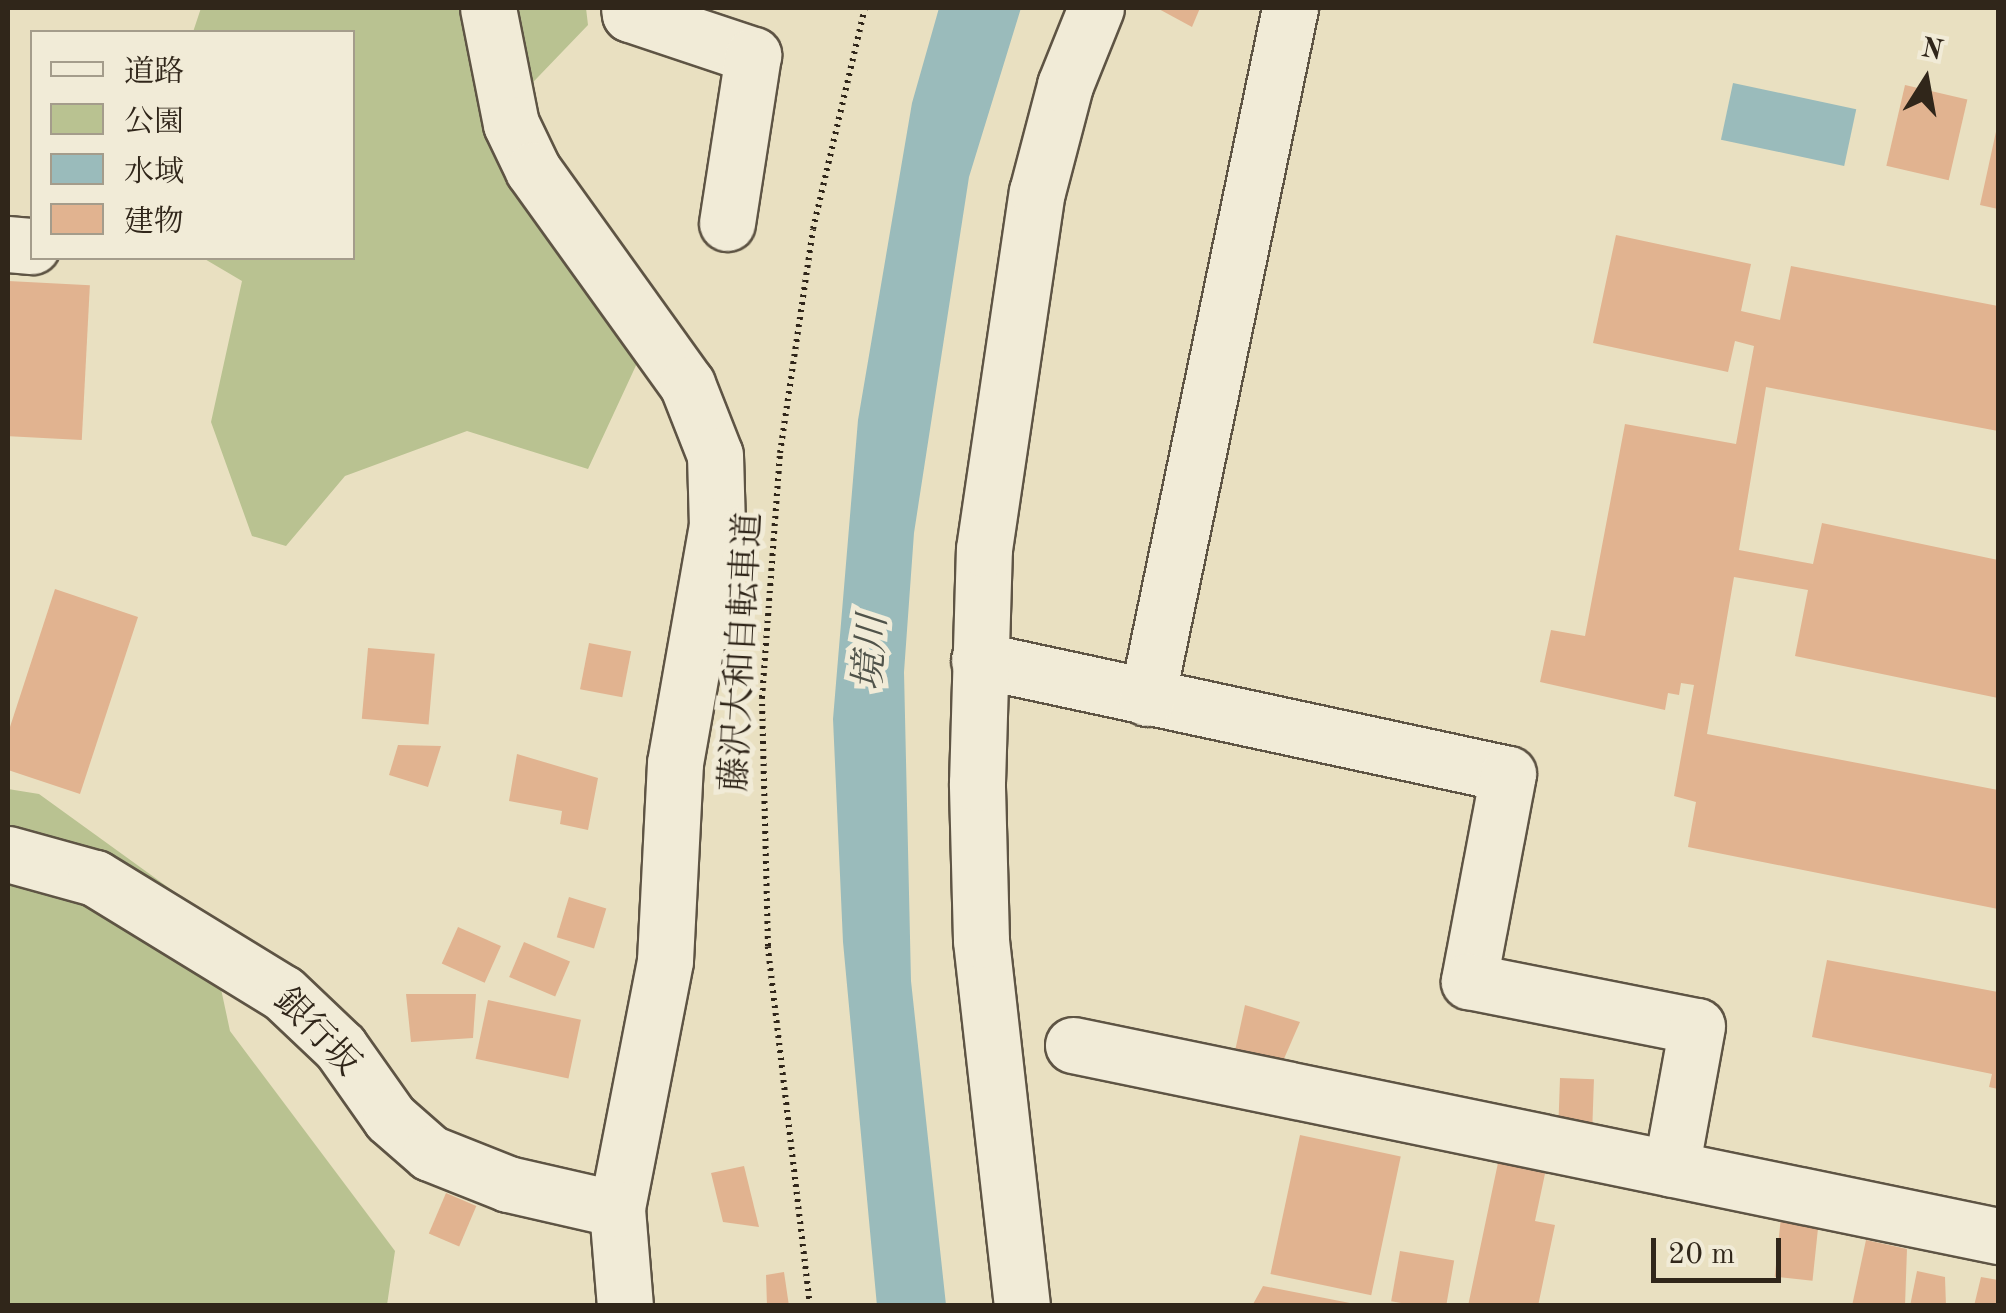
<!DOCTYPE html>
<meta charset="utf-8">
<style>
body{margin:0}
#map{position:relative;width:2006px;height:1313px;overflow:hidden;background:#e9e0c1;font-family:"Old Standard TT","Noto Serif JP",serif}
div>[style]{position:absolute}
.green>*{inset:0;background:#b9c291}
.water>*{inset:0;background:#9abbbb;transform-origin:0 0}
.building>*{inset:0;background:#e1b390;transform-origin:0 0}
.path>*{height:6px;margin-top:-3px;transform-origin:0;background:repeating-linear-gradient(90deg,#30261a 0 2.5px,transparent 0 7.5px)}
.roads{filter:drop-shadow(2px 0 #5e5444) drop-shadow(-2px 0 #5e5444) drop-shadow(0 2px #5e5444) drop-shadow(0 -2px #5e5444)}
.minor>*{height:55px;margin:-27.5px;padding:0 27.5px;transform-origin:27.5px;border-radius:27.5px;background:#f1ebd7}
span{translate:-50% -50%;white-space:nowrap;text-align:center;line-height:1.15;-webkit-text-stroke:10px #f1ebd7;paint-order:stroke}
.street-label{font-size:35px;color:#30261a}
.water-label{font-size:38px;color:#50534a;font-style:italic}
.frame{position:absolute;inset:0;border:10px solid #30261a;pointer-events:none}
.legend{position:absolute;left:30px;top:30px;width:325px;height:230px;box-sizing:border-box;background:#f1ebd7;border:2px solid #a49c8b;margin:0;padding:12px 18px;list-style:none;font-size:30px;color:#30261a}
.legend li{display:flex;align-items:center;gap:20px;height:50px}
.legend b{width:50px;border:2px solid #a49c8b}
.north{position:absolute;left:1876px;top:30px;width:100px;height:100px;-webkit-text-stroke:8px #f1ebd7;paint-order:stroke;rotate:11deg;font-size:28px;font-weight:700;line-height:40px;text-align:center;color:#30261a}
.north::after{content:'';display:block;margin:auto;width:35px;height:45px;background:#30261a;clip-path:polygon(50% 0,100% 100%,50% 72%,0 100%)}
.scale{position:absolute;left:1651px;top:1238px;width:130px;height:45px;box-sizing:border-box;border:5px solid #30261a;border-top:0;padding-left:12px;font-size:30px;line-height:35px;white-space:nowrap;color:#30261a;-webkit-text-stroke:8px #f1ebd7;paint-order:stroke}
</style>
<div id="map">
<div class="green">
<i style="clip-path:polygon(201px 8px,586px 8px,588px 25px,488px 129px,639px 359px,588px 469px,467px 431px,345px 476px,286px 546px,252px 536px,211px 422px,242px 281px,203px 258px,352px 258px,352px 32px,193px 32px)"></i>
<i style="clip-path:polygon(8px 789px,39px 794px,205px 914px,230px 1031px,395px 1251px,387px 1305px,8px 1305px)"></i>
</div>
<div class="water">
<i style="clip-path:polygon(939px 8px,1021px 8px,969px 177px,914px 533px,904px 672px,911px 981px,946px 1305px,877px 1306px,843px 942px,833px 719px,858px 420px,912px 103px)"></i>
<i style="left:1733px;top:83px;width:126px;height:58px;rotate:12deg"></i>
</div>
<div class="building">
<i style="clip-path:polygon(1157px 8px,1200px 8px,1192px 27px)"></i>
<i style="left:1905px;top:85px;width:64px;height:83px;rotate:13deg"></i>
<i style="clip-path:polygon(1997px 127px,1998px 127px,1998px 209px,1980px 205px)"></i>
<i style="clip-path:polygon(1616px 235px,1751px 264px,1741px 311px,1780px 320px,1791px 266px,1998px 306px,1998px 431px,1766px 387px,1739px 550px,1813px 564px,1822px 523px,1998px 560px,1998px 698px,1795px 656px,1808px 590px,1734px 577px,1707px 734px,1998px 790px,1998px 909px,1688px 847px,1696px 802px,1674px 796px,1694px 685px,1681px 683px,1679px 695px,1668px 693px,1665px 710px,1540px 682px,1551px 630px,1585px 636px,1625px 424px,1736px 444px,1754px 346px,1735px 341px,1728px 372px,1593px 343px)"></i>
<i style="left:8px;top:281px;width:82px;height:155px;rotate:3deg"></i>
<i style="clip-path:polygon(55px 589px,138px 617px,80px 794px,8px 770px,8px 733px)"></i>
<i style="left:589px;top:643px;width:43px;height:47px;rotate:11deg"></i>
<i style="left:368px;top:648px;width:67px;height:71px;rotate:5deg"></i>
<i style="clip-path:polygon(398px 745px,441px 746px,428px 787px,389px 775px)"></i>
<i style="clip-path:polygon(517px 754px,598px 778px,588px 830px,560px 824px,562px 811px,509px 801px)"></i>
<i style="left:569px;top:897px;width:39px;height:42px;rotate:17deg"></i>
<i style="left:458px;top:927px;width:47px;height:40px;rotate:24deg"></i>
<i style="left:524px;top:942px;width:50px;height:38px;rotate:23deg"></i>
<i style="clip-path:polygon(1827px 960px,1998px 992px,1998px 1089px,1989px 1087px,1992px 1074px,1812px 1037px)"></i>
<i style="clip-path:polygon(406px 994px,476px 994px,473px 1038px,411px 1042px)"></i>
<i style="left:488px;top:1000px;width:95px;height:60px;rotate:12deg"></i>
<i style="clip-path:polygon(1245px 1005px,1300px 1022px,1283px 1061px,1235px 1051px)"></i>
<i style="left:1560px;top:1078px;width:34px;height:44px;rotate:2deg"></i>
<i style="left:1300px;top:1135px;width:103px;height:142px;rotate:12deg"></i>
<i style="clip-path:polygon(1499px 1158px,1546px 1169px,1535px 1221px,1555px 1225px,1538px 1306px,1468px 1306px)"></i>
<i style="clip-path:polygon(744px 1166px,759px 1227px,723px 1222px,711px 1173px)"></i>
<i style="left:446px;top:1193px;width:33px;height:44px;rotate:23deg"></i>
<i style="left:1781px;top:1217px;width:38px;height:60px;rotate:6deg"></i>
<i style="clip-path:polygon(1866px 1240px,1907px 1249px,1905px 1306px,1852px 1306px)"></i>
<i style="left:1400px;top:1251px;width:55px;height:51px;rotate:10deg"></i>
<i style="clip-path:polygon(1917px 1271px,1945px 1277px,1946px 1306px,1910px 1306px)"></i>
<i style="clip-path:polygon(784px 1272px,789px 1306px,767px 1306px,766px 1275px)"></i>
<i style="clip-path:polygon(1981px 1277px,1998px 1280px,1998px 1306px,1974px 1306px)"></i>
<i style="clip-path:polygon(1263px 1286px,1355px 1304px,1355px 1306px,1252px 1306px)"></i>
</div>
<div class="path">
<i style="left:810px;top:1306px;width:362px;rotate:-96.7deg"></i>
<i style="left:768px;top:946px;width:248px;rotate:-91.4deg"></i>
<i style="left:762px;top:698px;width:246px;rotate:-85.8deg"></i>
<i style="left:780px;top:453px;width:226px;rotate:-81.6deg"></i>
<i style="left:813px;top:229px;width:227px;rotate:-76.8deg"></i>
</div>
<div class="roads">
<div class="minor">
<i style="left:488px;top:8px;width:118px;rotate:78.8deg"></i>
<i style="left:511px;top:124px;width:51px;rotate:64.4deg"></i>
<i style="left:533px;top:170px;width:264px;rotate:54.3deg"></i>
<i style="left:687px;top:384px;width:76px;rotate:68.5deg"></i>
<i style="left:715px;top:455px;width:70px;rotate:88.4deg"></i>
<i style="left:717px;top:525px;width:242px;rotate:100deg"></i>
<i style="left:675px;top:763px;width:198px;rotate:92.9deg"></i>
<i style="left:665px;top:961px;width:253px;rotate:101deg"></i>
<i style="left:617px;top:1209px;width:97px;rotate:85.3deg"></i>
<i style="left:629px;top:8px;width:6px;rotate:81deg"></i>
<i style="left:630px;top:14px;width:130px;rotate:18.4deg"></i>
<i style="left:753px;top:55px;width:170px;rotate:98.8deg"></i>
<i style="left:8px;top:244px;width:24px;rotate:5deg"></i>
<i style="left:979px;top:660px;width:541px;rotate:12.16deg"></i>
<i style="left:1508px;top:774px;width:211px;rotate:100.7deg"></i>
<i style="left:1469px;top:981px;width:232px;rotate:11.2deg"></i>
<i style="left:1697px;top:1026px;width:145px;rotate:100.3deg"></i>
<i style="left:1147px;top:698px;width:705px;rotate:-78.29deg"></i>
<i style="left:8px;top:854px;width:90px;rotate:15.4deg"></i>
<i style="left:95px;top:878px;width:220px;rotate:31.5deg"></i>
<i style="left:283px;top:993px;width:79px;rotate:43.5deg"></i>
<i style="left:340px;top:1047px;width:87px;rotate:54.8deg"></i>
<i style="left:390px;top:1118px;width:53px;rotate:41.2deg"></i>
<i style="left:430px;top:1153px;width:84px;rotate:21.7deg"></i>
<i style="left:508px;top:1184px;width:112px;rotate:12.9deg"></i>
<i style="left:1073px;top:1045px;width:945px;rotate:11.67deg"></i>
<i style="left:1022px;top:1306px;width:368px;rotate:-96.4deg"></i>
<i style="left:981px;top:940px;width:157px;rotate:-91.5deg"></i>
<i style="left:977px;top:783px;width:234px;rotate:-88.3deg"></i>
<i style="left:984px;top:549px;width:361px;rotate:-81.6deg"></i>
<i style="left:1037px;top:192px;width:111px;rotate:-75.3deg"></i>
<i style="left:1065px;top:85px;width:83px;rotate:-68.1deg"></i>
</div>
</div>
<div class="street-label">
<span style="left:743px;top:652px;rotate:-87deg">藤沢大和自転車道</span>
<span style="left:316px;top:1033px;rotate:46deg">銀行坂</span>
</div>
<div class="water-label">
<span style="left:873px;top:653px;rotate:-86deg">境川</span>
</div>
<div class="frame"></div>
<ul class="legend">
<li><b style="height:12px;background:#f1ebd7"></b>道路</li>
<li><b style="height:28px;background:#b9c291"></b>公園</li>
<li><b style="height:28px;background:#9abbbb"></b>水域</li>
<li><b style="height:28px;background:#e1b390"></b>建物</li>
</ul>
<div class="north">N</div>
<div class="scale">20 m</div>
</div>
